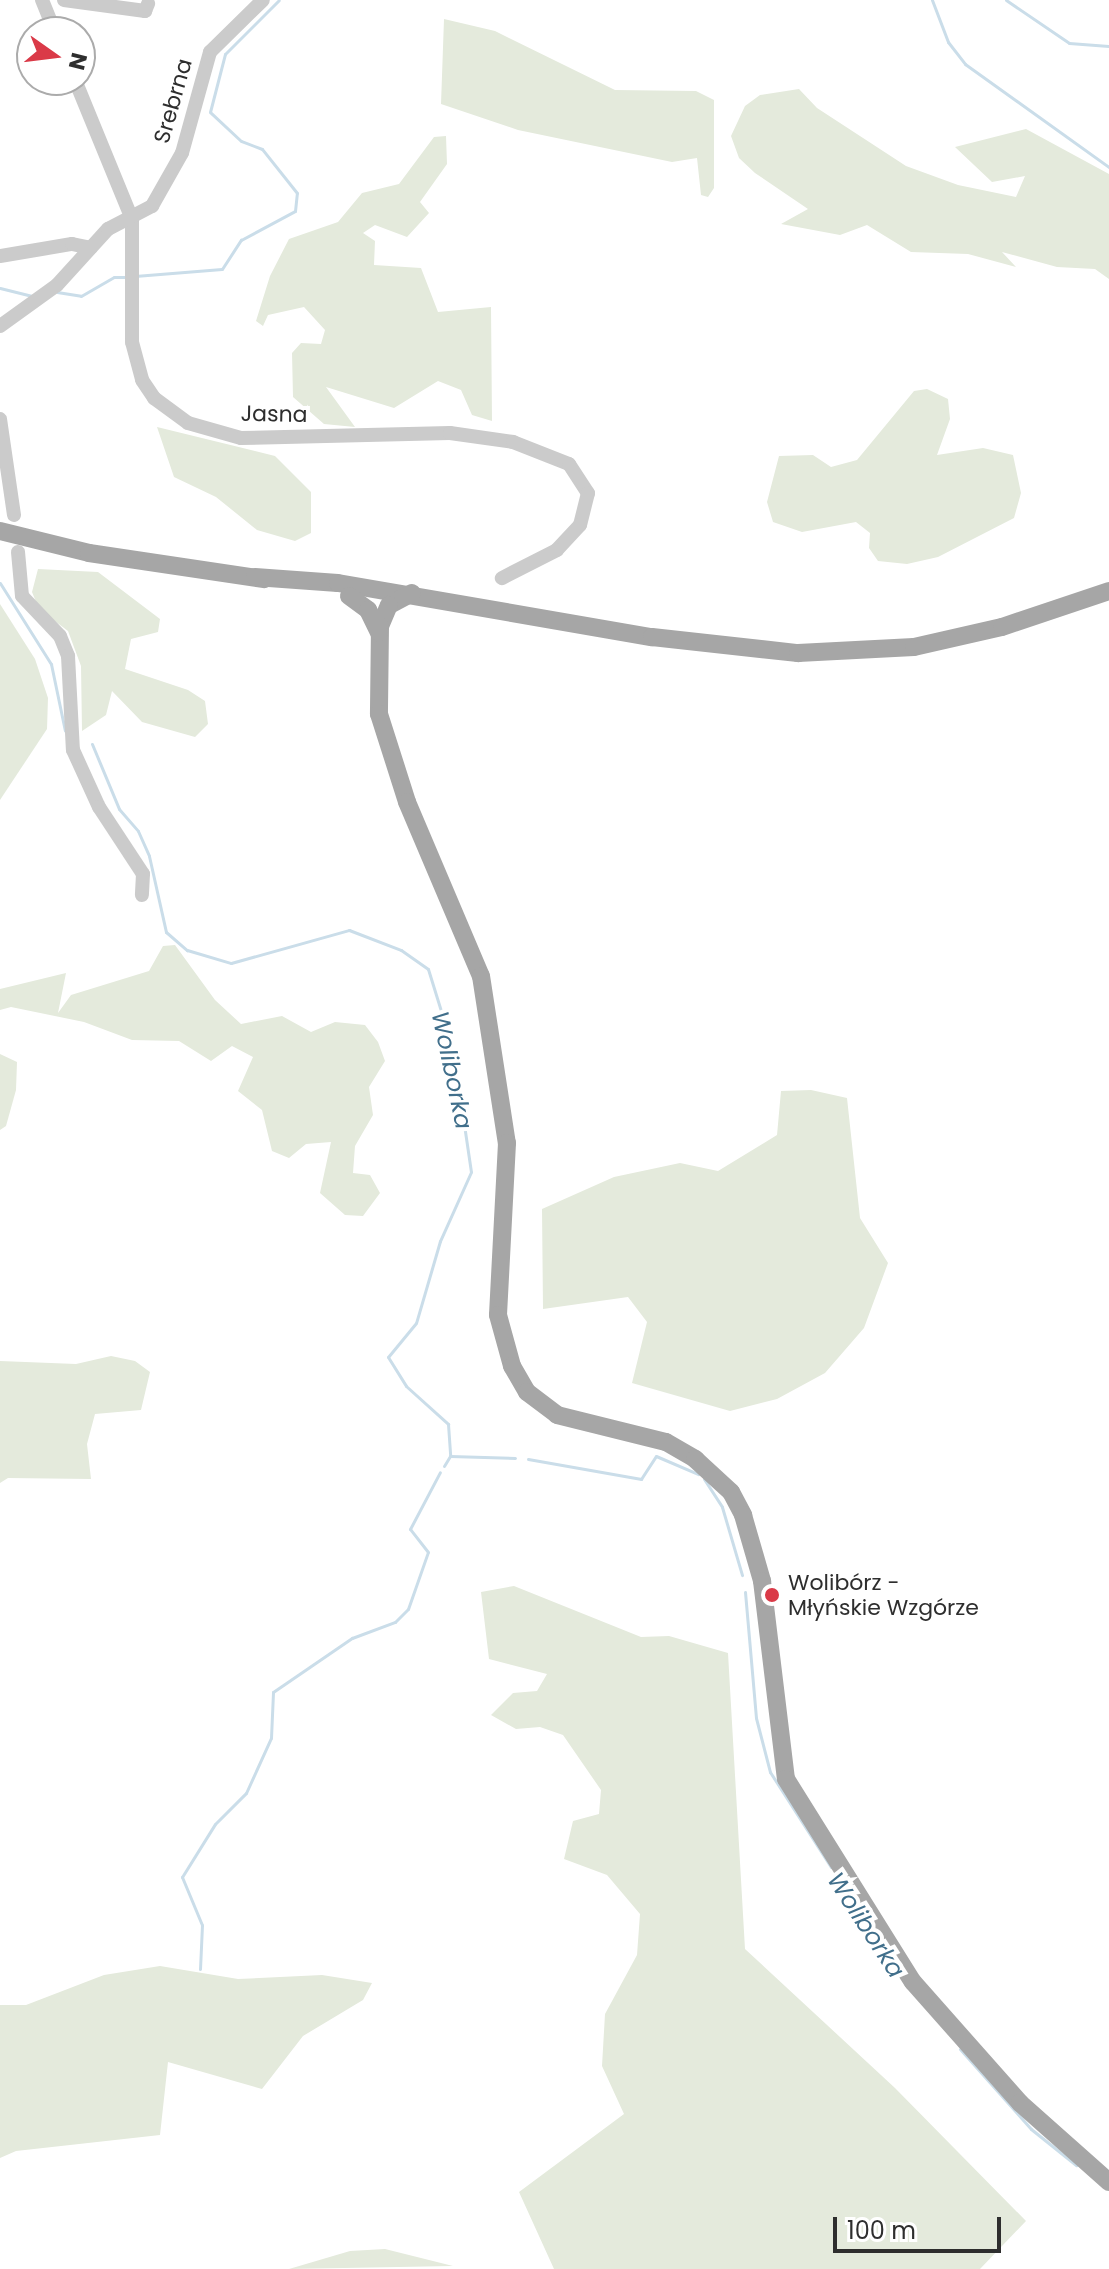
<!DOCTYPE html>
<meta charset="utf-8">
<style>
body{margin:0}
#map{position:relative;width:1109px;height:2269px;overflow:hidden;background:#fff;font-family:Poppins,sans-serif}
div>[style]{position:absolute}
.green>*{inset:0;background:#e4eadc}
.stream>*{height:3px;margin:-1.5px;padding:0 1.5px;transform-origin:1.5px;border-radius:1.5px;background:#cadde9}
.minor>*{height:14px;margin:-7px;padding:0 7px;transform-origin:7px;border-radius:7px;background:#cbcbcb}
.major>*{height:18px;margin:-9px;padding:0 9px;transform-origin:9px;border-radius:9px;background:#a6a6a6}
.dots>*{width:22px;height:22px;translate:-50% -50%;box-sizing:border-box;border:4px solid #fff;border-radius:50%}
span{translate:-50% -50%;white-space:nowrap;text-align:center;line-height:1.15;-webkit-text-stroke:8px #fff;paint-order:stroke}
.street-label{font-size:22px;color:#2e2e2e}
.poi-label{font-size:22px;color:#2e2e2e}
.left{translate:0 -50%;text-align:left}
.water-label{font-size:24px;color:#416f8b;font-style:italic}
.north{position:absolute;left:16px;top:16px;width:80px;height:80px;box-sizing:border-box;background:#fff;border:2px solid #ababab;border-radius:50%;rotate:104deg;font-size:22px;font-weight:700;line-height:32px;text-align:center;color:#2e2e2e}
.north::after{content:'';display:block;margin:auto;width:28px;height:36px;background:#da3a48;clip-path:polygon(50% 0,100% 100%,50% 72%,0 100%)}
.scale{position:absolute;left:833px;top:2217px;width:168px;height:36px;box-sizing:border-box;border:4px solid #2e2e2e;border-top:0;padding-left:10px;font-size:24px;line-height:28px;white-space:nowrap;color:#2e2e2e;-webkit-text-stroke:6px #fff;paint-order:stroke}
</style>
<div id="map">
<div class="green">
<i style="clip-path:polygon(444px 19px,495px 31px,615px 90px,696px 91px,714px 100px,714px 188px,708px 197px,701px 195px,697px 158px,672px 162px,518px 130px,441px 104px)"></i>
<i style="clip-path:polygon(799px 89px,817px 108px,906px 166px,958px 185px,1016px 197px,1025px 176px,992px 182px,955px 147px,1026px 129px,1109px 174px,1109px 279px,1095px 269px,1057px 267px,1002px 252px,1016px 267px,968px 254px,911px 252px,867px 225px,840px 235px,781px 224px,808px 209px,755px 173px,739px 158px,731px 136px,745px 106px,760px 95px)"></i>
<i style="clip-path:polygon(446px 136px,447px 164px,420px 202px,429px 213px,407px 237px,375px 225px,363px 233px,375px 241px,374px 265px,421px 268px,438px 312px,491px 307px,492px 421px,472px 415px,461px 390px,438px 381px,394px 408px,326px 387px,355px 427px,324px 424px,293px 397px,292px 353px,301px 343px,321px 344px,325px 330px,304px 307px,268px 315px,263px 326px,256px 321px,270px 276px,289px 239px,338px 222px,362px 193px,399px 184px,434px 137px)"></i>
<i style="clip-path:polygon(927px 389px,948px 399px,950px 419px,937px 455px,983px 448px,1013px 455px,1021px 493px,1014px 518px,938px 557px,907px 564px,878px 561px,869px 548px,870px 533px,856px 522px,802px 532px,773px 522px,767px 502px,779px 456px,813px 455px,831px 467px,857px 460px,914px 391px)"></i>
<i style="clip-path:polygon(157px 427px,275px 456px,311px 492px,311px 533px,295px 541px,257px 530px,216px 497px,174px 477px)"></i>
<i style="clip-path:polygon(38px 569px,98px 572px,160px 619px,158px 632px,131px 639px,125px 669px,188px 690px,205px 701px,208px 724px,195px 737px,142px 722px,112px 691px,106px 715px,82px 731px,81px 666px,68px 631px,39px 609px,32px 592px)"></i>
<i style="clip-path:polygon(0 604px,35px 659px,48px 698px,47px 729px,0 800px)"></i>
<i style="clip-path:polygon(175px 945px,215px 1000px,241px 1024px,282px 1016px,311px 1032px,335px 1022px,365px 1025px,378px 1042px,385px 1061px,369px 1087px,373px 1115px,355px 1146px,353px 1173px,370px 1175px,380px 1193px,363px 1216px,345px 1215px,320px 1193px,331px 1142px,306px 1144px,289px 1158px,272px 1151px,262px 1110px,238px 1091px,253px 1057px,232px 1046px,211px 1061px,179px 1041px,132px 1040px,84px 1022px,11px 1007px,0 1010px,0 989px,66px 973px,58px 1013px,71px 995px,149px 971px,163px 946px)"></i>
<i style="clip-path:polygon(0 1054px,17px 1062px,16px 1090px,6px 1126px,0 1130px)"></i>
<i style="clip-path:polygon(811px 1090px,847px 1098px,860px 1218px,888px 1263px,864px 1328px,825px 1373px,777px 1399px,730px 1411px,632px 1383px,647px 1322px,628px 1297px,543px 1309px,542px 1209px,614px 1177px,680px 1163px,718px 1171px,777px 1135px,781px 1091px)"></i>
<i style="clip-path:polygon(111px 1356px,135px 1361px,150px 1372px,141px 1410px,95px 1414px,87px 1444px,91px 1479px,8px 1478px,0 1483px,0 1361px,76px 1364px)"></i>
<i style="clip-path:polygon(514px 1586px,641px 1637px,669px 1636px,728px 1653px,745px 1949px,895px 2088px,1026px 2221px,980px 2269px,554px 2269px,519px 2192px,624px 2114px,602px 2066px,605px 2014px,637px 1955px,640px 1914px,607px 1875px,564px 1859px,573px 1821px,599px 1814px,601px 1790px,563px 1735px,540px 1727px,516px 1729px,491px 1715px,513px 1693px,537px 1691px,547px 1674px,489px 1659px,481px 1592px)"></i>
<i style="clip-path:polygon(160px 1966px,238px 1979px,322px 1975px,372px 1983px,363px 2000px,303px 2036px,262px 2089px,168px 2062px,160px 2135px,16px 2151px,0 2158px,0 2005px,26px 2005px,104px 1975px)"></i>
<i style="clip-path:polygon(385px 2249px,453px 2266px,289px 2269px,350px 2251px)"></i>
</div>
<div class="stream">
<i style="left:932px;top:0;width:45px;rotate:69.1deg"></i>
<i style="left:948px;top:42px;width:28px;rotate:52deg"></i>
<i style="left:965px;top:64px;width:177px;rotate:35.6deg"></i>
<i style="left:1006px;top:0;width:76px;rotate:34.3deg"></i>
<i style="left:1069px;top:43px;width:40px;rotate:4.3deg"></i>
<i style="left:135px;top:276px;width:87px;rotate:-4.6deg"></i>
<i style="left:222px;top:269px;width:35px;rotate:-57deg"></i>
<i style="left:241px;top:240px;width:61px;rotate:-28.2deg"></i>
<i style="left:295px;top:211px;width:18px;rotate:-84deg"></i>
<i style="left:297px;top:193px;width:56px;rotate:-128.5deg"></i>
<i style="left:262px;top:149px;width:22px;rotate:-159deg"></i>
<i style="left:241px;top:141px;width:42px;rotate:-136.9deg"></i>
<i style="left:210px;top:112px;width:60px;rotate:-75.5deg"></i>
<i style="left:225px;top:54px;width:76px;rotate:-45deg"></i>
<i style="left:0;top:288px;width:32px;rotate:14deg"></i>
<i style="left:57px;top:292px;width:24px;rotate:9deg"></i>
<i style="left:81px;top:296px;width:38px;rotate:-30deg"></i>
<i style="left:114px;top:277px;width:13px"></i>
<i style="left:0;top:583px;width:96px;rotate:57.8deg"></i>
<i style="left:51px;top:664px;width:68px;rotate:78.2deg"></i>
<i style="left:92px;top:744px;width:70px;rotate:67.4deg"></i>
<i style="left:119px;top:809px;width:29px;rotate:49deg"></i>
<i style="left:138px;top:831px;width:27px;rotate:66deg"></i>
<i style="left:149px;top:856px;width:78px;rotate:77.4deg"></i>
<i style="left:166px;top:932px;width:28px;rotate:41deg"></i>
<i style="left:187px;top:950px;width:46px;rotate:16.5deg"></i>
<i style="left:231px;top:963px;width:123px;rotate:-15.6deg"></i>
<i style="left:349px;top:930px;width:56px;rotate:21deg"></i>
<i style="left:401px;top:950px;width:33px;rotate:35deg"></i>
<i style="left:428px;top:969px;width:85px;rotate:72.8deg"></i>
<i style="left:453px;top:1050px;width:123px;rotate:81.6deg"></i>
<i style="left:471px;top:1172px;width:76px;rotate:114.2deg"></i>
<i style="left:440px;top:1241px;width:85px;rotate:106.3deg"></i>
<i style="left:416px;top:1323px;width:44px;rotate:129.5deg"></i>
<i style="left:388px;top:1357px;width:34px;rotate:58deg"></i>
<i style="left:406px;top:1386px;width:57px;rotate:42.1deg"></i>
<i style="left:448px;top:1424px;width:32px;rotate:86deg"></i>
<i style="left:450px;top:1456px;width:65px;rotate:1.8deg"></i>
<i style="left:528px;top:1459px;width:115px;rotate:10deg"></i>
<i style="left:641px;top:1479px;width:27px;rotate:-57deg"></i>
<i style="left:656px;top:1456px;width:46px;rotate:23.2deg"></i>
<i style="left:444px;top:1466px;width:12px;rotate:-59deg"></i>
<i style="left:704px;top:1479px;width:33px;rotate:57deg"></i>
<i style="left:722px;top:1507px;width:71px;rotate:73.6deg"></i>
<i style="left:745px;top:1592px;width:126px;rotate:85deg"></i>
<i style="left:756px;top:1718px;width:56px;rotate:75.5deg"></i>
<i style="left:770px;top:1772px;width:113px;rotate:57.3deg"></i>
<i style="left:200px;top:1969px;width:44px;rotate:-87.4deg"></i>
<i style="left:202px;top:1925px;width:52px;rotate:-112.6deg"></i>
<i style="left:182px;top:1877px;width:62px;rotate:-58.1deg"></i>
<i style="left:215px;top:1824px;width:44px;rotate:-45deg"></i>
<i style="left:246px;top:1793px;width:60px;rotate:-65.6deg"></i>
<i style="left:271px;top:1738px;width:46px;rotate:-87.5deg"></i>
<i style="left:273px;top:1692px;width:96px;rotate:-34.4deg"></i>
<i style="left:352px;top:1638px;width:46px;rotate:-20.4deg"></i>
<i style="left:395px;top:1622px;width:18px;rotate:-45deg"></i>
<i style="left:408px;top:1609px;width:60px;rotate:-70.7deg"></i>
<i style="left:428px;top:1552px;width:29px;rotate:-128deg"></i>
<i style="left:410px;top:1529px;width:64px;rotate:-62.2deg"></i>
<i style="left:960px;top:2049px;width:107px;rotate:48.4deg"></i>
<i style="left:1031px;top:2129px;width:58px;rotate:38.7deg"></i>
</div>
<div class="minor">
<i style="left:42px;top:0;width:35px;rotate:68deg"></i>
<i style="left:64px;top:0;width:82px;rotate:7.7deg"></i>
<i style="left:145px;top:11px;width:8px;rotate:-67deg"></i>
<i style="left:75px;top:80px;width:150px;rotate:67.7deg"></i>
<i style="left:132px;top:219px;width:123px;rotate:90deg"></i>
<i style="left:132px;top:342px;width:39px;rotate:75deg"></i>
<i style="left:142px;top:380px;width:22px;rotate:56deg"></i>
<i style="left:154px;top:398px;width:42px;rotate:36.3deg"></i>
<i style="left:188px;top:423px;width:55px;rotate:15.8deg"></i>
<i style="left:241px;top:438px;width:209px;rotate:-1.4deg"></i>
<i style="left:450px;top:433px;width:64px;rotate:8.1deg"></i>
<i style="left:513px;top:442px;width:60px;rotate:21.4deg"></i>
<i style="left:569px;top:464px;width:35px;rotate:57deg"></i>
<i style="left:588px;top:493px;width:33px;rotate:104deg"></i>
<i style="left:580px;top:525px;width:34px;rotate:133deg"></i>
<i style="left:557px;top:550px;width:62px;rotate:153deg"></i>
<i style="left:0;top:256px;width:73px;rotate:-9.5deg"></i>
<i style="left:72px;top:244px;width:19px;rotate:12deg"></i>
<i style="left:0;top:326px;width:70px;rotate:-35.7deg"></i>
<i style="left:57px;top:285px;width:76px;rotate:-47.7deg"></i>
<i style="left:108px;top:229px;width:50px;rotate:-27.6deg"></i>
<i style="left:152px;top:206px;width:61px;rotate:-60.5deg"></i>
<i style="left:182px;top:153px;width:105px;rotate:-74.5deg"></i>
<i style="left:210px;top:52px;width:74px;rotate:-44.5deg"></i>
<i style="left:0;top:419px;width:97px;rotate:81.7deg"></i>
<i style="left:18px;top:552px;width:44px;rotate:84.8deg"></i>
<i style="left:22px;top:596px;width:55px;rotate:46.5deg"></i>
<i style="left:60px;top:636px;width:22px;rotate:68deg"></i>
<i style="left:68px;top:656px;width:94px;rotate:87deg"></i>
<i style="left:73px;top:750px;width:63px;rotate:65.5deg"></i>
<i style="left:99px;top:807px;width:80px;rotate:56.7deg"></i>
<i style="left:143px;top:874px;width:21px;rotate:93deg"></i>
</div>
<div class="major">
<i style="left:0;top:531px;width:92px;rotate:13.9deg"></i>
<i style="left:89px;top:553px;width:177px;rotate:8.5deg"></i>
<i style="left:255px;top:577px;width:83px;rotate:4.1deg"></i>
<i style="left:338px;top:583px;width:319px;rotate:9.8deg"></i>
<i style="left:652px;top:637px;width:147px;rotate:6.3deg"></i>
<i style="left:798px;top:653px;width:116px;rotate:-3deg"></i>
<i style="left:914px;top:647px;width:90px;rotate:-12.8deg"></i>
<i style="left:1002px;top:627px;width:113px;rotate:-18.6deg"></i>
<i style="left:412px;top:593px;width:26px;rotate:152deg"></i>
<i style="left:389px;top:605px;width:23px;rotate:113deg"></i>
<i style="left:380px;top:626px;width:88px;rotate:90.7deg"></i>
<i style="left:379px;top:714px;width:92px;rotate:72.3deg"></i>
<i style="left:407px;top:802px;width:189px;rotate:67deg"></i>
<i style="left:481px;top:976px;width:169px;rotate:81.2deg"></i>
<i style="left:507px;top:1143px;width:172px;rotate:93deg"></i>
<i style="left:498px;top:1315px;width:53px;rotate:74.6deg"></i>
<i style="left:512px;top:1366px;width:30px;rotate:60deg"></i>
<i style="left:527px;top:1392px;width:38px;rotate:37deg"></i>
<i style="left:557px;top:1415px;width:112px;rotate:13.9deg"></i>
<i style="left:666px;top:1442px;width:34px;rotate:30deg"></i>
<i style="left:695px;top:1459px;width:49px;rotate:42.5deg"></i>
<i style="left:731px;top:1492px;width:26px;rotate:62deg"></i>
<i style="left:743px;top:1515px;width:69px;rotate:73.9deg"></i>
<i style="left:762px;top:1581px;width:199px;rotate:83.1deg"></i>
<i style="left:786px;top:1779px;width:239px;rotate:58deg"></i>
<i style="left:913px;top:1982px;width:162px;rotate:48.5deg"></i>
<i style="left:1020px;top:2103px;width:119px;rotate:41.6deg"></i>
<i style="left:349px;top:596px;width:24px;rotate:36deg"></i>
<i style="left:368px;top:610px;width:25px;rotate:64deg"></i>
</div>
<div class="dots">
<i style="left:772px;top:1595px;background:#da3a48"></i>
</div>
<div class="street-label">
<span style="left:173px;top:101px;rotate:-74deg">Srebrna</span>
<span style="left:274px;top:414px;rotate:1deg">Jasna</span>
</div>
<div class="poi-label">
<span class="left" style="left:788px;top:1595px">Wolibórz -<br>Młyńskie Wzgórze</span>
</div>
<div class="water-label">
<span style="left:452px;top:1070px;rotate:78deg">Woliborka</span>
<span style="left:866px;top:1925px;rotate:57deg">Woliborka</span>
</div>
<div class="north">N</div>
<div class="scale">100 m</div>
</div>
